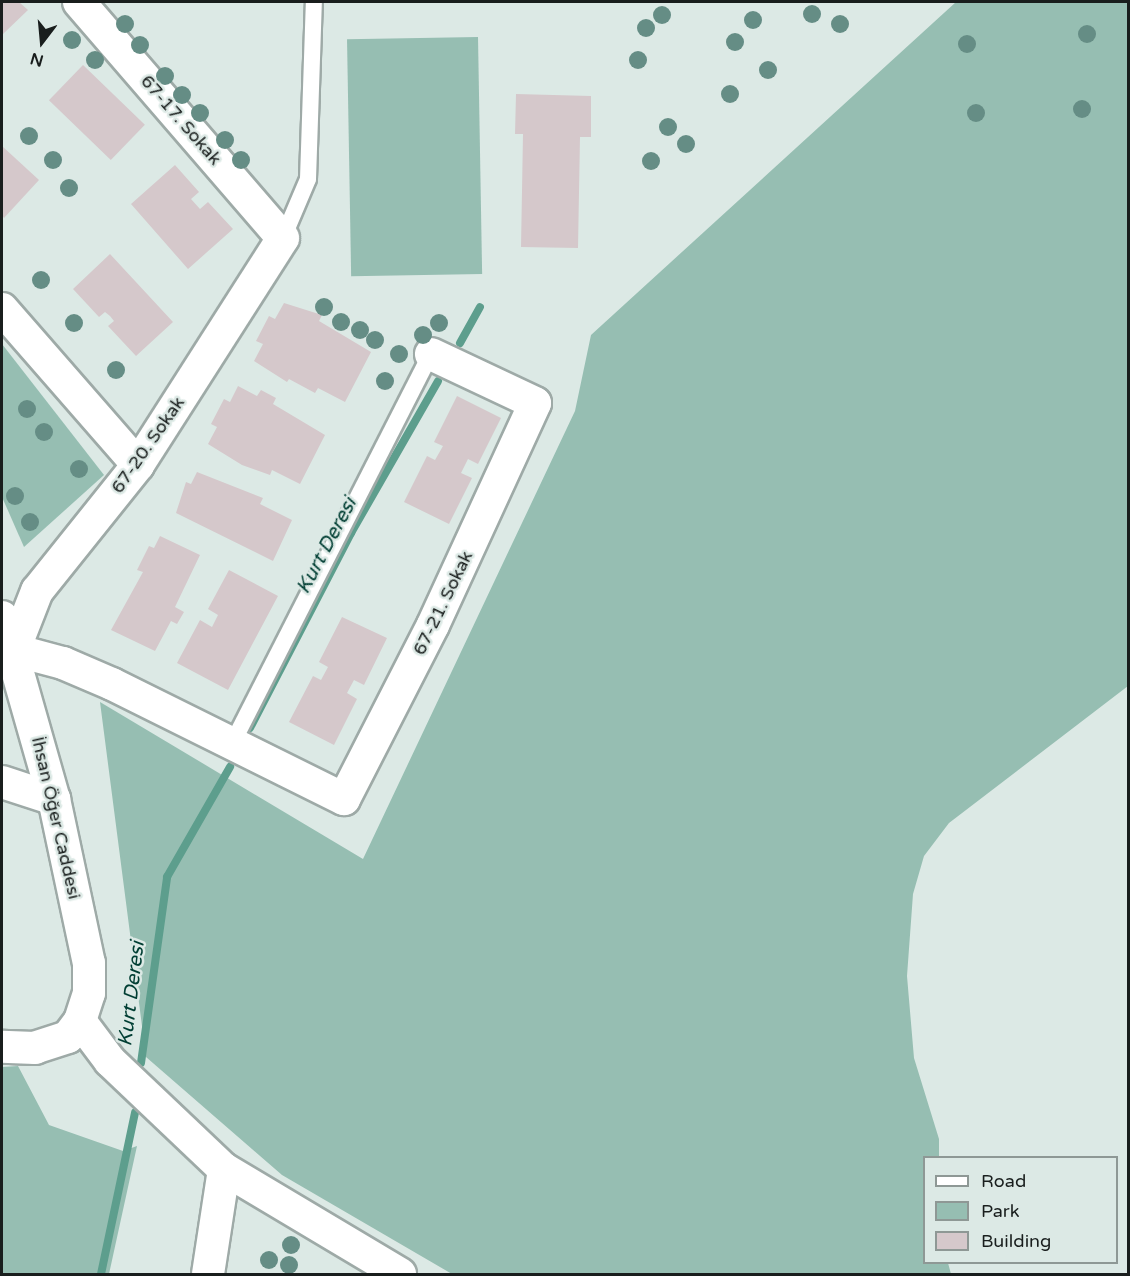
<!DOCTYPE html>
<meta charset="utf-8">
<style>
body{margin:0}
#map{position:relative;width:1130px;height:1276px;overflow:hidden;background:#dce9e5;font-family:"Varela Round",sans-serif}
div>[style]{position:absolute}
.green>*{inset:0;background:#96beb2;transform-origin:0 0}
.stream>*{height:8px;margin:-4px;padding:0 4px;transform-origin:4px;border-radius:4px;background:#5d9e8d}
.building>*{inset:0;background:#d5c8cb;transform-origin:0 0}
.roads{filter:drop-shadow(2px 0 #9eaaa7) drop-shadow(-2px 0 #9eaaa7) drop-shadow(0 2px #9eaaa7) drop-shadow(0 -2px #9eaaa7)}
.service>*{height:16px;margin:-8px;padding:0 8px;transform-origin:8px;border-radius:8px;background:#fff}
.minor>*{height:32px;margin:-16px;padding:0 16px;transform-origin:16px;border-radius:16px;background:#fff}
.trees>*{width:18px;height:18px;margin:-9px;border-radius:50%;background:#658d85}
span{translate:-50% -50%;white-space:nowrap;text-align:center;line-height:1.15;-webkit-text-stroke:5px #dce9e5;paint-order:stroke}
.street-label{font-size:18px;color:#191e1d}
.water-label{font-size:20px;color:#003e33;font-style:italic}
.frame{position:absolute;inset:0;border:3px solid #191e1d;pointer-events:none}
.legend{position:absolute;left:923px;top:1156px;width:195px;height:108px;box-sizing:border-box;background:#dce9e5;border:2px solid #8e9895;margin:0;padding:8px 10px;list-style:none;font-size:18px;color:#191e1d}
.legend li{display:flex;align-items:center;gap:12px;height:30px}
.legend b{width:30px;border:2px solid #8e9895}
.north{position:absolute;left:12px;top:12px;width:60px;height:60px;-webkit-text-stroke:4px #dce9e5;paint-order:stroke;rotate:196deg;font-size:16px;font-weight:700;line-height:24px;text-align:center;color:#191e1d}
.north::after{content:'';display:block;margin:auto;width:21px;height:27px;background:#191e1d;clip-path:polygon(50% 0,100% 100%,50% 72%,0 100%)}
</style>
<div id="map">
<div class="green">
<i style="clip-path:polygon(956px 2px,1128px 2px,1128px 686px,949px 823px,924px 856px,913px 894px,907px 976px,914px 1058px,939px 1139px,939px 1157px,924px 1158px,924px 1262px,948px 1263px,951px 1274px,452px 1274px,282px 1175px,146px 1057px,100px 702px,363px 859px,575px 411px,591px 335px)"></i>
<i style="left:478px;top:37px;width:237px;height:131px;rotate:89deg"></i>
<i style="clip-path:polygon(2px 344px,104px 475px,24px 547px,2px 497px)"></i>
<i style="clip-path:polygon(18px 1066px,49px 1125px,123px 1151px,137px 1146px,109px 1274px,2px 1274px,2px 1067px)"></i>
</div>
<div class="stream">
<i style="left:460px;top:343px;width:41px;rotate:-60.9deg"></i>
<i style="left:250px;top:728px;width:220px;rotate:-62.6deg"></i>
<i style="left:351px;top:533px;width:175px;rotate:-60.2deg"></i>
<i style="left:141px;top:1063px;width:188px;rotate:-82deg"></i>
<i style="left:167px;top:877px;width:127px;rotate:-60.2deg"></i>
<i style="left:101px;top:1274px;width:165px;rotate:-78.1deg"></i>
</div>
<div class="building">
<i style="clip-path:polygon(2px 2px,19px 2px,28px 10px,2px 35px)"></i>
<i style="left:83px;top:65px;width:86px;height:49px;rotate:44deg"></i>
<i style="clip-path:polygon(516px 94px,591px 96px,591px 137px,580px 137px,578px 248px,521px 247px,523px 134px,515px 134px)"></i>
<i style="clip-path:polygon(2px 146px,39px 180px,4px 218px,2px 215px)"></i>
<i style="clip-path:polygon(175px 165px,199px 192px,191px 199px,200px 209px,208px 202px,233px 229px,188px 269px,131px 204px)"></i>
<i style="clip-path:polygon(110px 254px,173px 322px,136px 356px,108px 326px,114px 321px,110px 316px,105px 312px,99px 317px,73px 289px)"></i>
<i style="clip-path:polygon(284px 303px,322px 315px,319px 321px,371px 352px,345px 402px,318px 388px,315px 393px,289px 379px,287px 382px,254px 361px,263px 344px,256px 341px,269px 316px,275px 319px)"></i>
<i style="clip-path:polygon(238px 386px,257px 396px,261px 390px,276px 398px,273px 404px,325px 435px,300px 484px,272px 470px,270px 475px,242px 465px,208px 444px,217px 427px,211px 424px,224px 399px,230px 402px)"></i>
<i style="clip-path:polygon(457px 396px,501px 418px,478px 464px,468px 459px,461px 473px,472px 478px,449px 524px,404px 502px,427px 456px,435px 460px,443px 446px,434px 442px)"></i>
<i style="clip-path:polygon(197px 472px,263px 498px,260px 504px,292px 520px,273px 561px,176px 513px,186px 482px,191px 484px)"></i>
<i style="clip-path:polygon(160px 536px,200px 555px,175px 607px,184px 612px,177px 624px,171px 621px,155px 651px,111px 630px,143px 572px,137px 570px,149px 546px,154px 548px)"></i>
<i style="clip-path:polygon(229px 570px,278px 596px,228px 690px,177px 663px,200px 620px,212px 627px,218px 615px,208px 609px)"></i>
<i style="clip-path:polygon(342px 617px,387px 638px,364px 685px,354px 680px,347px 693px,357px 699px,334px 745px,289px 722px,313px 676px,321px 680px,328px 667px,319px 662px)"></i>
</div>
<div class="roads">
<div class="service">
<i style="left:283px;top:238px;width:64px;rotate:-67deg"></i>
<i style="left:308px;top:179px;width:177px;rotate:-88.1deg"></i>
<i style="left:232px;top:744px;width:438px;rotate:-63deg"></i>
</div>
<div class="minor">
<i style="left:79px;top:2px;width:312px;rotate:49.2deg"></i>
<i style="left:283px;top:238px;width:269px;rotate:122.6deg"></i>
<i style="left:138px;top:465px;width:161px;rotate:128.7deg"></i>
<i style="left:37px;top:591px;width:63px;rotate:111.3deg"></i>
<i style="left:14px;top:650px;width:51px;rotate:14.9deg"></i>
<i style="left:63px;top:663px;width:53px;rotate:23.2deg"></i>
<i style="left:112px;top:684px;width:259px;rotate:26.4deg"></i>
<i style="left:344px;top:799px;width:195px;rotate:-62.9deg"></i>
<i style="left:433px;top:625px;width:244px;rotate:-65.3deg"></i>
<i style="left:535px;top:403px;width:115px;rotate:-154.8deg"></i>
<i style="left:2px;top:309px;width:207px;rotate:48.9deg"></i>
<i style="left:2px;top:617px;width:189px;rotate:74.1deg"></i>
<i style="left:54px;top:799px;width:168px;rotate:78deg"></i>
<i style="left:89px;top:963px;width:30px;rotate:90deg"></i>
<i style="left:89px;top:993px;width:29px;rotate:108deg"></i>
<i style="left:80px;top:1021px;width:20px;rotate:127deg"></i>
<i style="left:68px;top:1037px;width:35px;rotate:162deg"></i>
<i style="left:35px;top:1048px;width:33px;rotate:-178deg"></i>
<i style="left:2px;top:782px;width:55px;rotate:18.1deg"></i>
<i style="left:80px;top:1021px;width:50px;rotate:53.1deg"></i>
<i style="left:110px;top:1061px;width:157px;rotate:43.5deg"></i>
<i style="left:224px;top:1169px;width:205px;rotate:30.8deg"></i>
<i style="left:208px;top:1274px;width:106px;rotate:-81.3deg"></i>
</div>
</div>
<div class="trees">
<i style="left:812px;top:14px"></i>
<i style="left:662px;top:15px"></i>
<i style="left:753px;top:20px"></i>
<i style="left:125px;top:24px"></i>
<i style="left:840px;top:24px"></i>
<i style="left:646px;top:28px"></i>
<i style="left:1087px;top:34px"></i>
<i style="left:72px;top:40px"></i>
<i style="left:735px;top:42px"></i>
<i style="left:967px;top:44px"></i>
<i style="left:140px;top:45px"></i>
<i style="left:95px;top:60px"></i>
<i style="left:638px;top:60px"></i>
<i style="left:768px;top:70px"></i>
<i style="left:165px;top:76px"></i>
<i style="left:730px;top:94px"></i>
<i style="left:182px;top:95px"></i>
<i style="left:1082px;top:109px"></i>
<i style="left:200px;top:113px"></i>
<i style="left:976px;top:113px"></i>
<i style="left:668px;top:127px"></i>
<i style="left:29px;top:136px"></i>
<i style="left:225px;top:140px"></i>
<i style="left:686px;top:144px"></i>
<i style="left:53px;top:160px"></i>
<i style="left:241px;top:160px"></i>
<i style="left:651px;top:161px"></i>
<i style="left:69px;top:188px"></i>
<i style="left:41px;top:280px"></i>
<i style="left:324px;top:307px"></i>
<i style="left:341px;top:322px"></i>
<i style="left:74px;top:323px"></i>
<i style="left:439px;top:323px"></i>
<i style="left:360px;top:330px"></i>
<i style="left:423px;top:335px"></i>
<i style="left:375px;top:340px"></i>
<i style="left:399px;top:354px"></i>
<i style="left:116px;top:370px"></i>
<i style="left:385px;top:381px"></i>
<i style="left:27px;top:409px"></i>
<i style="left:44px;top:432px"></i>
<i style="left:79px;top:469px"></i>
<i style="left:15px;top:496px"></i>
<i style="left:30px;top:522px"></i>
<i style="left:291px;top:1245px"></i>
<i style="left:269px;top:1260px"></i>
<i style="left:289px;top:1265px"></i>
</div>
<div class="street-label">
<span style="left:181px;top:120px;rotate:49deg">67-17. Sokak</span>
<span style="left:148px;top:445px;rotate:-55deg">67-20. Sokak</span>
<span style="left:443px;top:603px;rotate:-64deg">67-21. Sokak</span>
<span style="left:56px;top:818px;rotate:77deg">İhsan Öğer Caddesi</span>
</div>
<div class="water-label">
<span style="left:327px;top:546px;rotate:-62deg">Kurt Deresi</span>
<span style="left:132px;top:994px;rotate:-83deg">Kurt Deresi</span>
</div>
<div class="frame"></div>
<ul class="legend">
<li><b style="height:8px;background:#fff"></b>Road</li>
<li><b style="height:16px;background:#96beb2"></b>Park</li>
<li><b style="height:16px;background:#d5c8cb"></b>Building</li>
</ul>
<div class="north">N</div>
</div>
